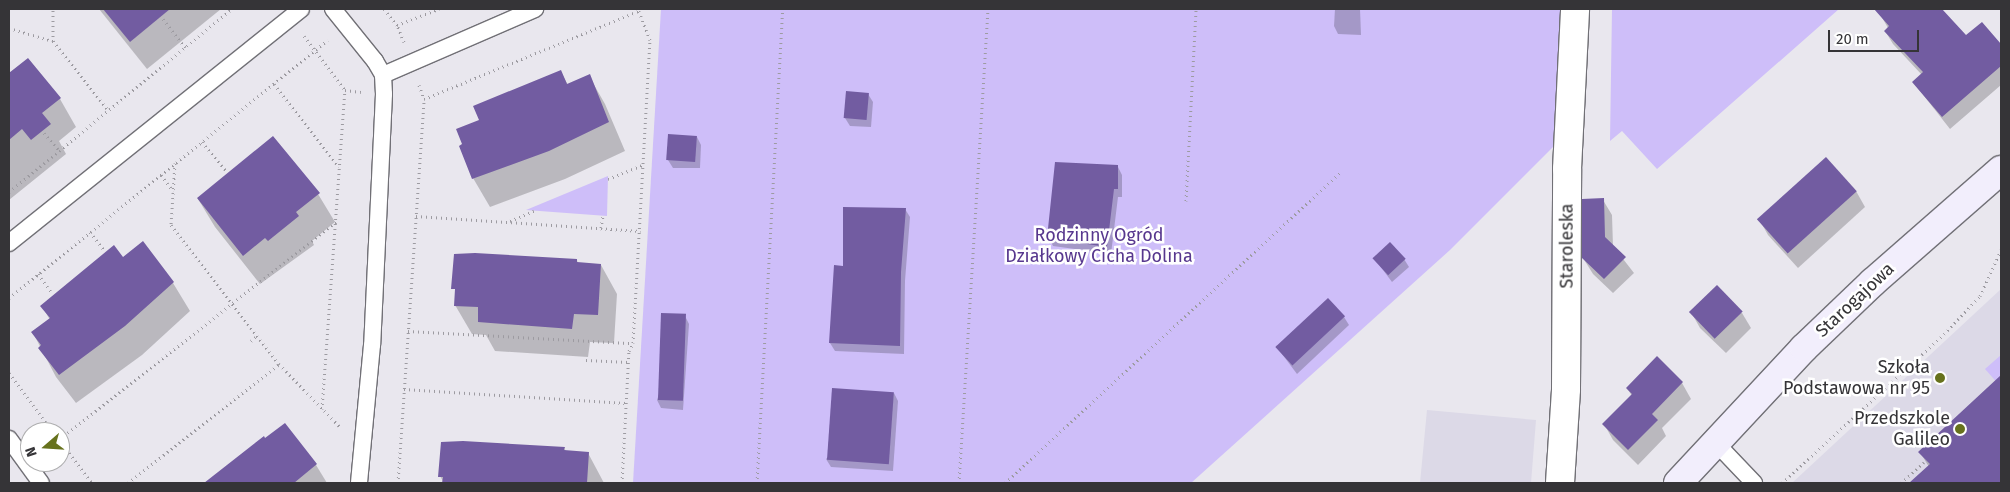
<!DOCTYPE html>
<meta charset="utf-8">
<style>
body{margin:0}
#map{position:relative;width:2010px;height:492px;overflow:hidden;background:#e9e7ee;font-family:"Fira Sans",sans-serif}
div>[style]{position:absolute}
.built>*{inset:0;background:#dcd9e7}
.green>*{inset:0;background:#cebef9}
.shadow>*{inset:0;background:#0003}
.building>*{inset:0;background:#725ca1;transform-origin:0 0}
.path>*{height:3px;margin-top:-1.5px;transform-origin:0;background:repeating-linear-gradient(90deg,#9d9ba1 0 1px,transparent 0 5px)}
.roads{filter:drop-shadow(1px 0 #717076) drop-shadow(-1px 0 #717076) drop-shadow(0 1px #717076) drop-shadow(0 -1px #717076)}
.lane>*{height:16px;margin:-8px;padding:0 8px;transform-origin:8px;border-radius:8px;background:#fff}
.street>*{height:28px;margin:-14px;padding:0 14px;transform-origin:14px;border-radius:14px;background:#fff}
.secondary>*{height:28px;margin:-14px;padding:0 14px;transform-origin:14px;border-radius:14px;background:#f2eefc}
.dots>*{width:14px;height:14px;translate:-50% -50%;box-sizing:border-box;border:2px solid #fff;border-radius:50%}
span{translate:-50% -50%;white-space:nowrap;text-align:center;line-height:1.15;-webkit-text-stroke:5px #fff;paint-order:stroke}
.park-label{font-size:18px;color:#57378e}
.street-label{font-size:18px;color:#353437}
.poi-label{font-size:18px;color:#353437}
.right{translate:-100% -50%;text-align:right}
.frame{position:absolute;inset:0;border:10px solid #353437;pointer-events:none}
.north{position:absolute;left:20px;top:422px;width:50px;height:50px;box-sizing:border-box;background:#fff;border:1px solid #aeaeaf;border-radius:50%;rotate:251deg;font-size:14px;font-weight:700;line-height:20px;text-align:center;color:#353437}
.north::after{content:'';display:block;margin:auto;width:18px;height:22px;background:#67721d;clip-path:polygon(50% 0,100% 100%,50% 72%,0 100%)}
.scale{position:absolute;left:1828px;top:30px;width:91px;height:22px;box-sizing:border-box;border:2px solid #353437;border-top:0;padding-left:6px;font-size:15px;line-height:18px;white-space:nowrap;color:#353437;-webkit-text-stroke:4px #fff;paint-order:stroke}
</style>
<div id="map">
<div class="built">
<i style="clip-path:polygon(2001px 289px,2001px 483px,1792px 483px)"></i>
<i style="clip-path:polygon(1427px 410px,1536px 420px,1531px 483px,1420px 483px)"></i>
</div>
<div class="green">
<i style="clip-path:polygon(661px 9px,1566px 9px,1556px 144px,1450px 250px,1191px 483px,633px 483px)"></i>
<i style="clip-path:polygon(1612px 9px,1839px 9px,1657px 169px,1622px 131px,1610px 141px)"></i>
<i style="clip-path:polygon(608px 176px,607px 216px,526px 210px)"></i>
<i style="clip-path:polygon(2001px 355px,2001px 387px,1985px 369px)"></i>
</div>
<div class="shadow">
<i style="clip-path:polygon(99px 9px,221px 9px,147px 69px)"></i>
<i style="clip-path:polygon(1335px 9px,1360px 9px,1361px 35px,1338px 34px,1334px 26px)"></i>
<i style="clip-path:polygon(1887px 9px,1941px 9px,1966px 37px,1982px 23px,2001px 46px,2001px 85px,1950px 129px,1913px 82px,1922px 75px,1893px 44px,1885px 31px,1888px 28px,1880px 14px)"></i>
<i style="clip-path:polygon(28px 59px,60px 99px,76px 127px,59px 141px,66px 154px,9px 200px,9px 73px)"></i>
<i style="clip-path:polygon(561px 72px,568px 85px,589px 76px,605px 104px,625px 151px,565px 179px,490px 207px,473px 178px,464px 145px,481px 121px)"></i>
<i style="clip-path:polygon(868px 94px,873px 102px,871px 127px,850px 126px,845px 118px)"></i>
<i style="clip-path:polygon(697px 137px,701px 145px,700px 168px,673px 168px,668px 160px)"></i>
<i style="clip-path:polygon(1118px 167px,1122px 175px,1122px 197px,1118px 197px,1111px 254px,1053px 246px,1049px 238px)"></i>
<i style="clip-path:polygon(1856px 191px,1865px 207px,1798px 268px,1768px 235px,1759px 219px)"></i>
<i style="clip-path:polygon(318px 194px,335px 222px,312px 241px,314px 245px,260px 284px,215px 227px,198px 199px)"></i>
<i style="clip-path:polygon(1603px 200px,1612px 215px,1613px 246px,1634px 273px,1613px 293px,1593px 274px,1583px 258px)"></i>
<i style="clip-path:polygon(905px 209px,910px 217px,905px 281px,904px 354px,835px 351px,830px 343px,844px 267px)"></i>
<i style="clip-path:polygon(123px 258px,173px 283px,190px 311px,142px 355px,76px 403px,56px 377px,33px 333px,50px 320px,42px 306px)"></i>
<i style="clip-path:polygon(1374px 258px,1404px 259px,1409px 267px,1392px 282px)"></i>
<i style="clip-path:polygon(577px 260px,578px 264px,601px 265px,617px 294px,614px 343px,590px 342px,588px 357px,495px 351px,486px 335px,472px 334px,455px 305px)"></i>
<i style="clip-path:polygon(1691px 312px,1742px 313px,1751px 328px,1726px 353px,1700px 328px)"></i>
<i style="clip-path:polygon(685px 316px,689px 324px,683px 410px,661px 408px,657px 400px)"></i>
<i style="clip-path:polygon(1344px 317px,1349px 325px,1297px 374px,1276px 346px)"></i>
<i style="clip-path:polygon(1657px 358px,1682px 383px,1691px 399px,1662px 428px,1666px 436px,1638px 465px,1613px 440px,1604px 424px,1632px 396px,1627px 388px)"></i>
<i style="clip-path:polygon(1996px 382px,2001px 388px,2001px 483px,1917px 483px,1929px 467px,1920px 452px)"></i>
<i style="clip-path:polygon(894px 393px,898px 401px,893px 471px,831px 467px,826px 459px)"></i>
<i style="clip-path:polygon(263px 438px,316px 465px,327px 483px,208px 483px)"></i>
<i style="clip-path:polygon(564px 448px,566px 451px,588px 453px,604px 483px,444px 483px,440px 476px)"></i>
</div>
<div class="building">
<i style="clip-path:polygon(103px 9px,170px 9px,130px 42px)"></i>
<i style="clip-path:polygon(1874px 9px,1942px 9px,1966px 35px,1982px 22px,2001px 44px,2001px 66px,1942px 117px,1912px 82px,1923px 72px,1884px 31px,1889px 26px)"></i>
<i style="clip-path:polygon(28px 58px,61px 98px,42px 113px,51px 124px,31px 140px,22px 129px,9px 140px,9px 73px)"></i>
<i style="clip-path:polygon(561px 70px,567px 84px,590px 74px,609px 122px,549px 151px,472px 179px,459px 146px,462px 144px,456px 129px,479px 120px,473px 106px)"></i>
<i style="left:846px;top:91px;width:23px;height:27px;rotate:5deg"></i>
<i style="left:668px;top:134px;width:29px;height:26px;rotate:4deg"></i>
<i style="clip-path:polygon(273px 136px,320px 193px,296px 212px,299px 216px,268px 241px,265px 238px,243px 256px,197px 198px)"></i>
<i style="left:1826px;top:157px;width:46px;height:93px;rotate:48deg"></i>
<i style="clip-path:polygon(1055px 162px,1118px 165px,1118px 189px,1114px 189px,1107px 247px,1047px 238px)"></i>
<i style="clip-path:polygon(1604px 198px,1605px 237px,1626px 257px,1604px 279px,1582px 258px,1582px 199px)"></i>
<i style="clip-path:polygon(843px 207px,906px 208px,901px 272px,900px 346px,829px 343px,834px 265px,843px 266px)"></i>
<i style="clip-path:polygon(143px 241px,174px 282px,125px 326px,59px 375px,38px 348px,41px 345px,31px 332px,50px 318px,40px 306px,114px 245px,123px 257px)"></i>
<i style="left:1390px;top:242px;width:23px;height:24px;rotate:47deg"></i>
<i style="clip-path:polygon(475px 253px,577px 259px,577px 262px,601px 264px,598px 315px,574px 314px,572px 329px,478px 322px,478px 307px,454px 306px,455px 289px,451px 289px,454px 254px)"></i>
<i style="left:1717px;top:285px;width:37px;height:39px;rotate:46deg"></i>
<i style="left:1328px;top:298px;width:25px;height:72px;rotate:47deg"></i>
<i style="left:661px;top:313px;width:25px;height:87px;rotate:2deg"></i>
<i style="clip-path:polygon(1657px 356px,1683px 382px,1652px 414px,1658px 420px,1628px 450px,1602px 424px,1632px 394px,1626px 388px)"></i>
<i style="clip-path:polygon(2001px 375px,2001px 483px,1909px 483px,1930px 464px,1918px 452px)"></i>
<i style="left:832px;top:388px;width:62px;height:72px;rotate:4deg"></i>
<i style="clip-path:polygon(285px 423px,317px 464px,294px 483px,204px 483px,264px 436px,265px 438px)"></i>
<i style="clip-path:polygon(463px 441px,565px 447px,564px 450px,589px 452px,587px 483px,442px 483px,443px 477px,438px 477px,441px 442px)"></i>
</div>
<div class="path">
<i style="left:384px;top:9px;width:21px;rotate:51deg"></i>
<i style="left:163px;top:19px;width:36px;rotate:52deg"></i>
<i style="left:9px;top:28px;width:46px;rotate:16.5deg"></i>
<i style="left:53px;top:41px;width:88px;rotate:51.4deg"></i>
<i style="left:304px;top:36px;width:68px;rotate:52.8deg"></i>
<i style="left:345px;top:90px;width:16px;rotate:7deg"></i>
<i style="left:53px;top:41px;width:32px;rotate:-90deg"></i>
<i style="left:404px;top:42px;width:18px;rotate:-112deg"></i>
<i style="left:397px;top:25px;width:45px;rotate:-20.9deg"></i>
<i style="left:274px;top:84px;width:105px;rotate:51.9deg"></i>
<i style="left:419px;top:85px;width:15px;rotate:70deg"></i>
<i style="left:424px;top:99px;width:232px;rotate:-22.3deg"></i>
<i style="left:44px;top:133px;width:23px;rotate:49deg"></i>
<i style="left:202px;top:142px;width:38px;rotate:50deg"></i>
<i style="left:175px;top:163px;width:62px;rotate:93.7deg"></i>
<i style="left:171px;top:225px;width:176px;rotate:52.2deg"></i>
<i style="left:161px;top:175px;width:20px;rotate:53deg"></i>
<i style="left:608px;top:179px;width:38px;rotate:-22deg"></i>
<i style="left:9px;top:192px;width:288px;rotate:-39.4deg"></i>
<i style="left:1186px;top:201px;width:192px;rotate:-87deg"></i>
<i style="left:416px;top:216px;width:225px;rotate:3.8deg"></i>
<i style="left:510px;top:221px;width:26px;rotate:-23deg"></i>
<i style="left:601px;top:228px;width:13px;rotate:-81deg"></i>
<i style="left:90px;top:232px;width:24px;rotate:52deg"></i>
<i style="left:38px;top:274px;width:24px;rotate:54deg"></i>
<i style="left:9px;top:298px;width:410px;rotate:-39deg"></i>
<i style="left:408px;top:331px;width:225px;rotate:3.1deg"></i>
<i style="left:251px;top:341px;width:8px;rotate:-40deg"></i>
<i style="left:586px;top:360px;width:42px;rotate:2.7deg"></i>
<i style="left:9px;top:373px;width:74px;rotate:53.3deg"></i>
<i style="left:404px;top:389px;width:222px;rotate:3.6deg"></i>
<i style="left:322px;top:409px;width:320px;rotate:-85.9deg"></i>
<i style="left:60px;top:439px;width:352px;rotate:-38.2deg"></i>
<i style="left:60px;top:441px;width:53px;rotate:52.7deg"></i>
<i style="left:128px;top:483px;width:192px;rotate:-38.2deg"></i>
<i style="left:279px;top:364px;width:89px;rotate:45.9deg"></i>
<i style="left:398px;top:483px;width:385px;rotate:-86.1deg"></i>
<i style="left:622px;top:483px;width:132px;rotate:-87deg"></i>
<i style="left:629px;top:351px;width:9px;rotate:-63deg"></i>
<i style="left:633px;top:343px;width:303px;rotate:-86.8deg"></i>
<i style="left:650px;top:40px;width:33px;rotate:-111deg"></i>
<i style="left:757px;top:483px;width:475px;rotate:-86.9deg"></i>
<i style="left:959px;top:483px;width:475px;rotate:-86.5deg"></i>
<i style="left:1005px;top:483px;width:456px;rotate:-42.8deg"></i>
<i style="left:1782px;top:483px;width:220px;rotate:-42.6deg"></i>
<i style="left:1944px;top:334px;width:52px;rotate:-46.5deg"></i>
<i style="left:1980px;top:296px;width:51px;rotate:-65.5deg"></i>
<i style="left:1901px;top:483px;width:31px;rotate:-42deg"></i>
</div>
<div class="roads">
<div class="lane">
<i style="left:333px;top:9px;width:67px;rotate:51.1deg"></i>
<i style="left:375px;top:61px;width:16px;rotate:60deg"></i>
<i style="left:383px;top:75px;width:19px;rotate:87deg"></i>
<i style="left:384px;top:94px;width:251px;rotate:92.7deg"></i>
<i style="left:372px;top:345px;width:139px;rotate:95.4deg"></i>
<i style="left:383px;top:75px;width:166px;rotate:-23.5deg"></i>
<i style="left:9px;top:243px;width:374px;rotate:-38.7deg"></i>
<i style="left:9px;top:439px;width:54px;rotate:54deg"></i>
<i style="left:1715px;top:442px;width:57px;rotate:46.4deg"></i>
</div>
<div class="street">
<i style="left:1560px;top:483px;width:94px;rotate:-86.3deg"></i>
<i style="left:1566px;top:389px;width:220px;rotate:-89.7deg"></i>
<i style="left:1567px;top:169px;width:160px;rotate:-87.1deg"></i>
</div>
<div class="secondary">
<i style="left:1678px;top:483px;width:185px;rotate:-47deg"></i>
<i style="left:1804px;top:348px;width:95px;rotate:-43.7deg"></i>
<i style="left:1873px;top:282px;width:170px;rotate:-41.2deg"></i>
</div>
</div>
<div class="dots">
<i style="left:1940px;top:378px;background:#67721d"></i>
<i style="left:1960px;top:429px;background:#67721d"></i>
</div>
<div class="park-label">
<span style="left:1099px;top:246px">Rodzinny Ogród<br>Działkowy Cicha Dolina</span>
</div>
<div class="street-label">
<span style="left:1567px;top:246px;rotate:-90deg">Staroleska</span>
<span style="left:1855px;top:300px;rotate:-43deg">Starogajowa</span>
</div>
<div class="poi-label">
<span class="right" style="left:1930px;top:378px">Szkoła<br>Podstawowa nr 95</span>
<span class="right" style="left:1950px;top:429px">Przedszkole<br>Galileo</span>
</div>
<div class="frame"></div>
<div class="north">N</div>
<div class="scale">20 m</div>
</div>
